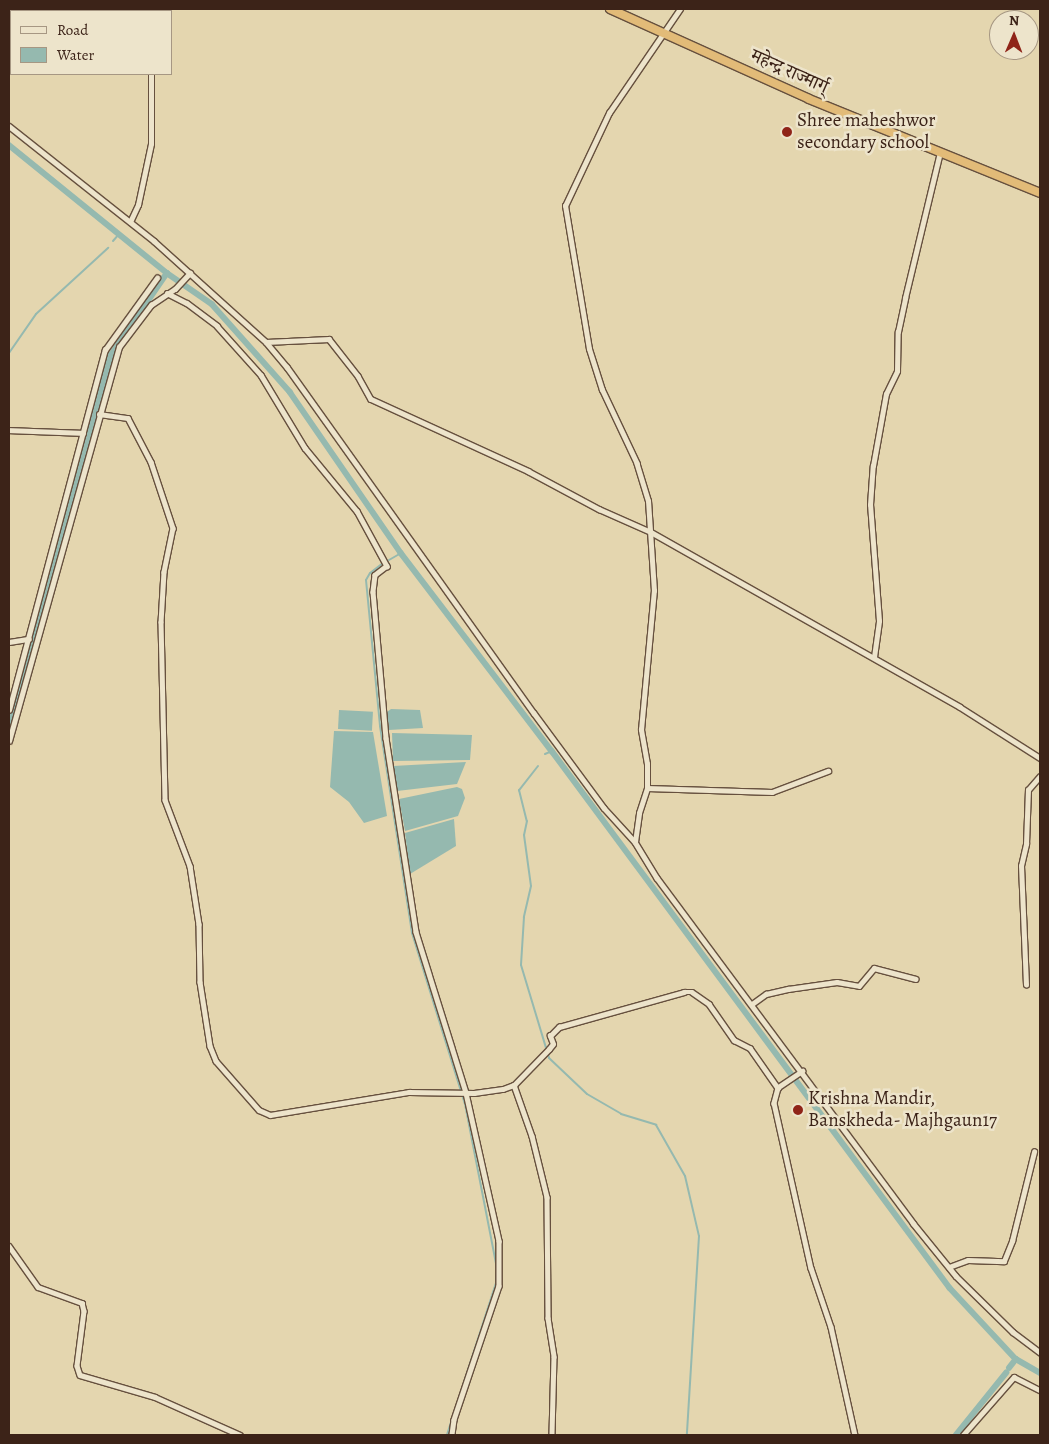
<!DOCTYPE html>
<meta charset="utf-8">
<style>
body{margin:0}
#map{position:relative;width:1049px;height:1444px;overflow:hidden;background:#e4d6af;font-family:Alegreya,"Noto Serif Devanagari",serif}
div>[style]{position:absolute}
.water>*{inset:0;background:#95b9af;transform-origin:0 0}
.stream>*{height:2px;margin:-1px;padding:0 1px;transform-origin:1px;border-radius:1px;background:#95b9af}
.canal>*{height:5.5px;margin:-2.75px;padding:0 2.75px;transform-origin:2.75px;border-radius:2.75px;background:#95b9af}
.roads{filter:drop-shadow(1px 0 #66503e) drop-shadow(-1px 0 #66503e) drop-shadow(0 1px #66503e) drop-shadow(0 -1px #66503e)}
.minor>*{height:4.5px;margin:-2.25px;padding:0 2.25px;transform-origin:2.25px;border-radius:2.25px;background:#ede4cb}
.trunk>*{height:8px;margin:-4px;padding:0 4px;transform-origin:4px;border-radius:4px;background:#e2bb78}
.dots>*{width:14px;height:14px;translate:-50% -50%;box-sizing:border-box;border:2px solid #ede4cb;border-radius:50%}
span{translate:-50% -50%;white-space:nowrap;text-align:center;line-height:1.15;-webkit-text-stroke:5px #ede4cb;paint-order:stroke}
.street-label{font-size:19px;color:#3c2318}
.poi-label{font-size:19px;color:#3c2318}
.left{translate:0 -50%;text-align:left}
.frame{position:absolute;inset:0;border:10px solid #3c2318;pointer-events:none}
.legend{position:absolute;left:10px;top:10px;width:162px;height:65px;box-sizing:border-box;background:#ede4cb;border:1px solid #a69783;margin:0;padding:6px 9px;list-style:none;font-size:15px;color:#3c2318}
.legend li{display:flex;align-items:center;gap:10px;height:25px}
.legend b{width:25px;border:1px solid #a69783}
.north{position:absolute;left:989px;top:10px;width:50px;height:50px;box-sizing:border-box;background:#ede4cb;border:1px solid #a69783;border-radius:50%;rotate:1deg;font-size:14px;font-weight:700;line-height:20px;text-align:center;color:#3c2318}
.north::after{content:'';display:block;margin:auto;width:18px;height:22px;background:#8f2418;clip-path:polygon(50% 0,100% 100%,50% 72%,0 100%)}
</style>
<div id="map">
<div class="water">
<i style="clip-path:polygon(391px 709px,420px 710px,423px 728px,389px 730px,387px 712px)"></i>
<i style="left:339px;top:710px;width:34px;height:19px;rotate:3deg"></i>
<i style="clip-path:polygon(334px 731px,373px 732px,387px 816px,364px 823px,349px 802px,330px 787px)"></i>
<i style="clip-path:polygon(392px 733px,472px 735px,470px 760px,393px 761px)"></i>
<i style="clip-path:polygon(466px 762px,457px 784px,397px 791px,393px 766px)"></i>
<i style="clip-path:polygon(457px 787px,462px 789px,465px 798px,458px 816px,405px 831px,399px 799px)"></i>
<i style="clip-path:polygon(454px 819px,456px 846px,410px 874px,405px 833px)"></i>
</div>
<div class="stream">
<i style="left:113px;top:241px;width:9px;rotate:-49deg"></i>
<i style="left:9px;top:353px;width:47px;rotate:-55.3deg"></i>
<i style="left:36px;top:314px;width:98px;rotate:-42.5deg"></i>
<i style="left:389px;top:560px;width:14px;rotate:-30deg"></i>
<i style="left:383px;top:563px;width:16px;rotate:142deg"></i>
<i style="left:370px;top:573px;width:8px;rotate:120deg"></i>
<i style="left:366px;top:580px;width:147px;rotate:84.5deg"></i>
<i style="left:380px;top:726px;width:209px;rotate:81.2deg"></i>
<i style="left:412px;top:933px;width:179px;rotate:72.8deg"></i>
<i style="left:465px;top:1104px;width:168px;rotate:79deg"></i>
<i style="left:497px;top:1269px;width:14px;rotate:94deg"></i>
<i style="left:496px;top:1283px;width:160px;rotate:107.9deg"></i>
<i style="left:545px;top:754px;width:8px;rotate:-23deg"></i>
<i style="left:538px;top:766px;width:31px;rotate:128deg"></i>
<i style="left:519px;top:790px;width:32px;rotate:76deg"></i>
<i style="left:527px;top:821px;width:14px;rotate:102deg"></i>
<i style="left:524px;top:835px;width:51px;rotate:82.2deg"></i>
<i style="left:531px;top:886px;width:32px;rotate:103deg"></i>
<i style="left:524px;top:917px;width:48px;rotate:93.6deg"></i>
<i style="left:521px;top:965px;width:97px;rotate:73.2deg"></i>
<i style="left:549px;top:1058px;width:52px;rotate:43.5deg"></i>
<i style="left:587px;top:1094px;width:39px;rotate:30deg"></i>
<i style="left:621px;top:1114px;width:37px;rotate:17deg"></i>
<i style="left:656px;top:1125px;width:59px;rotate:60.4deg"></i>
<i style="left:685px;top:1176px;width:62px;rotate:76.9deg"></i>
<i style="left:699px;top:1236px;width:199px;rotate:93.5deg"></i>
</div>
<div class="canal">
<i style="left:9px;top:145px;width:203px;rotate:39deg"></i>
<i style="left:167px;top:273px;width:55px;rotate:34.6deg"></i>
<i style="left:212px;top:304px;width:118px;rotate:48.4deg"></i>
<i style="left:290px;top:392px;width:196px;rotate:55.4deg"></i>
<i style="left:401px;top:553px;width:249px;rotate:52.7deg"></i>
<i style="left:552px;top:751px;width:668px;rotate:53.46deg"></i>
<i style="left:950px;top:1288px;width:97px;rotate:47.1deg"></i>
<i style="left:1016px;top:1359px;width:28px;rotate:30deg"></i>
<i style="left:9px;top:727px;width:386px;rotate:-74.7deg"></i>
<i style="left:111px;top:355px;width:99px;rotate:-55.7deg"></i>
<i style="left:1009px;top:1368px;width:11px;rotate:-52deg"></i>
<i style="left:956px;top:1435px;width:80px;rotate:-51.1deg"></i>
</div>
<div class="roads">
<div class="minor">
<i style="left:161px;top:11px;width:2px;rotate:-63deg"></i>
<i style="left:9px;top:126px;width:185px;rotate:38.4deg"></i>
<i style="left:154px;top:241px;width:151px;rotate:42deg"></i>
<i style="left:266px;top:342px;width:33px;rotate:50deg"></i>
<i style="left:287px;top:367px;width:425px;rotate:54.5deg"></i>
<i style="left:534px;top:713px;width:118px;rotate:53.6deg"></i>
<i style="left:604px;top:808px;width:46px;rotate:47.6deg"></i>
<i style="left:635px;top:842px;width:42px;rotate:58.6deg"></i>
<i style="left:657px;top:878px;width:430px;rotate:53.4deg"></i>
<i style="left:913px;top:1223px;width:68px;rotate:50.9deg"></i>
<i style="left:956px;top:1276px;width:80px;rotate:44.5deg"></i>
<i style="left:1013px;top:1332px;width:34px;rotate:37deg"></i>
<i style="left:130px;top:222px;width:19px;rotate:-65deg"></i>
<i style="left:138px;top:205px;width:62px;rotate:-78deg"></i>
<i style="left:151px;top:144px;width:70px;rotate:-90deg"></i>
<i style="left:167px;top:293px;width:22px;rotate:27deg"></i>
<i style="left:187px;top:303px;width:38px;rotate:37deg"></i>
<i style="left:217px;top:326px;width:66px;rotate:48.1deg"></i>
<i style="left:261px;top:375px;width:85px;rotate:58.9deg"></i>
<i style="left:305px;top:448px;width:82px;rotate:50.5deg"></i>
<i style="left:357px;top:511px;width:63px;rotate:61.4deg"></i>
<i style="left:387px;top:566px;width:15px;rotate:143deg"></i>
<i style="left:375px;top:575px;width:17px;rotate:97deg"></i>
<i style="left:373px;top:592px;width:147px;rotate:84.9deg"></i>
<i style="left:386px;top:738px;width:196px;rotate:81.2deg"></i>
<i style="left:416px;top:932px;width:169px;rotate:72.7deg"></i>
<i style="left:466px;top:1093px;width:152px;rotate:77.4deg"></i>
<i style="left:499px;top:1241px;width:45px;rotate:90deg"></i>
<i style="left:499px;top:1286px;width:141px;rotate:108.6deg"></i>
<i style="left:454px;top:1420px;width:15px;rotate:98deg"></i>
<i style="left:266px;top:342px;width:63px;rotate:-2.7deg"></i>
<i style="left:329px;top:339px;width:47px;rotate:51.9deg"></i>
<i style="left:358px;top:376px;width:26px;rotate:61deg"></i>
<i style="left:371px;top:399px;width:173px;rotate:24.6deg"></i>
<i style="left:528px;top:471px;width:81px;rotate:28.2deg"></i>
<i style="left:599px;top:509px;width:57px;rotate:23.9deg"></i>
<i style="left:651px;top:532px;width:355px;rotate:29.5deg"></i>
<i style="left:960px;top:707px;width:95px;rotate:32.5deg"></i>
<i style="left:99px;top:414px;width:29px;rotate:8deg"></i>
<i style="left:128px;top:418px;width:50px;rotate:62.4deg"></i>
<i style="left:151px;top:462px;width:70px;rotate:71.6deg"></i>
<i style="left:173px;top:528px;width:45px;rotate:101.6deg"></i>
<i style="left:164px;top:572px;width:50px;rotate:93.4deg"></i>
<i style="left:161px;top:622px;width:178px;rotate:88.7deg"></i>
<i style="left:165px;top:800px;width:71px;rotate:69.3deg"></i>
<i style="left:190px;top:866px;width:59px;rotate:81.2deg"></i>
<i style="left:199px;top:924px;width:58px;rotate:89deg"></i>
<i style="left:200px;top:982px;width:65px;rotate:81.1deg"></i>
<i style="left:210px;top:1046px;width:16px;rotate:68deg"></i>
<i style="left:216px;top:1061px;width:65px;rotate:48.7deg"></i>
<i style="left:259px;top:1110px;width:12px;rotate:24deg"></i>
<i style="left:270px;top:1115px;width:141px;rotate:-9.4deg"></i>
<i style="left:409px;top:1092px;width:65px;rotate:0.9deg"></i>
<i style="left:474px;top:1093px;width:29px;rotate:-8deg"></i>
<i style="left:503px;top:1089px;width:12px;rotate:-20deg"></i>
<i style="left:514px;top:1085px;width:50px;rotate:-45.8deg"></i>
<i style="left:549px;top:1049px;width:6px;rotate:-51deg"></i>
<i style="left:553px;top:1044px;width:9px;rotate:-111deg"></i>
<i style="left:550px;top:1036px;width:13px;rotate:-45deg"></i>
<i style="left:559px;top:1027px;width:130px;rotate:-15.6deg"></i>
<i style="left:684px;top:992px;width:8px"></i>
<i style="left:692px;top:992px;width:21px;rotate:35deg"></i>
<i style="left:709px;top:1004px;width:44px;rotate:55.2deg"></i>
<i style="left:734px;top:1040px;width:18px;rotate:27deg"></i>
<i style="left:750px;top:1048px;width:49px;rotate:55deg"></i>
<i style="left:9px;top:430px;width:74px;rotate:2.3deg"></i>
<i style="left:9px;top:642px;width:20px;rotate:-9deg"></i>
<i style="left:874px;top:657px;width:36px;rotate:-82deg"></i>
<i style="left:879px;top:621px;width:116px;rotate:-94.4deg"></i>
<i style="left:870px;top:505px;width:39px;rotate:-86deg"></i>
<i style="left:873px;top:466px;width:73px;rotate:-79.8deg"></i>
<i style="left:886px;top:394px;width:25px;rotate:-64deg"></i>
<i style="left:897px;top:371px;width:39px;rotate:-89deg"></i>
<i style="left:898px;top:332px;width:35px;rotate:-78deg"></i>
<i style="left:905px;top:298px;width:150px;rotate:-76.5deg"></i>
<i style="left:9px;top:710px;width:373px;rotate:-75.1deg"></i>
<i style="left:105px;top:350px;width:89px;rotate:-54.2deg"></i>
<i style="left:9px;top:741px;width:409px;rotate:-74.4deg"></i>
<i style="left:119px;top:347px;width:53px;rotate:-52.7deg"></i>
<i style="left:151px;top:305px;width:29px;rotate:-34deg"></i>
<i style="left:175px;top:289px;width:22px;rotate:-47deg"></i>
<i style="left:647px;top:788px;width:125px;rotate:1.8deg"></i>
<i style="left:772px;top:792px;width:60px;rotate:-20.6deg"></i>
<i style="left:635px;top:842px;width:29px;rotate:-82deg"></i>
<i style="left:639px;top:813px;width:26px;rotate:-72deg"></i>
<i style="left:647px;top:788px;width:24px;rotate:-90deg"></i>
<i style="left:647px;top:764px;width:35px;rotate:-100deg"></i>
<i style="left:641px;top:730px;width:140px;rotate:-84.7deg"></i>
<i style="left:654px;top:591px;width:90px;rotate:-93.8deg"></i>
<i style="left:648px;top:501px;width:39px;rotate:-107deg"></i>
<i style="left:637px;top:464px;width:82px;rotate:-115.3deg"></i>
<i style="left:602px;top:390px;width:43px;rotate:-107.6deg"></i>
<i style="left:589px;top:349px;width:145px;rotate:-99.5deg"></i>
<i style="left:565px;top:206px;width:103px;rotate:-64.7deg"></i>
<i style="left:609px;top:113px;width:126px;rotate:-55.7deg"></i>
<i style="left:1026px;top:985px;width:119px;rotate:-92.4deg"></i>
<i style="left:1021px;top:866px;width:23px;rotate:-77deg"></i>
<i style="left:1026px;top:844px;width:54px;rotate:-87.9deg"></i>
<i style="left:1028px;top:790px;width:18px;rotate:-49deg"></i>
<i style="left:752px;top:1004px;width:17px;rotate:-36deg"></i>
<i style="left:766px;top:994px;width:23px;rotate:-13deg"></i>
<i style="left:788px;top:989px;width:49px;rotate:-8.1deg"></i>
<i style="left:837px;top:982px;width:22px;rotate:10deg"></i>
<i style="left:859px;top:986px;width:23px;rotate:-50deg"></i>
<i style="left:874px;top:968px;width:43px;rotate:14.7deg"></i>
<i style="left:803px;top:1071px;width:30px;rotate:146deg"></i>
<i style="left:778px;top:1088px;width:16px;rotate:105deg"></i>
<i style="left:774px;top:1103px;width:169px;rotate:77.4deg"></i>
<i style="left:811px;top:1268px;width:62px;rotate:71.3deg"></i>
<i style="left:831px;top:1327px;width:111px;rotate:77.5deg"></i>
<i style="left:514px;top:1085px;width:54px;rotate:70.6deg"></i>
<i style="left:532px;top:1136px;width:63px;rotate:76.2deg"></i>
<i style="left:547px;top:1197px;width:121px;rotate:89.5deg"></i>
<i style="left:548px;top:1318px;width:39px;rotate:81deg"></i>
<i style="left:554px;top:1357px;width:78px;rotate:91.5deg"></i>
<i style="left:9px;top:1246px;width:50px;rotate:54.7deg"></i>
<i style="left:38px;top:1287px;width:47px;rotate:20deg"></i>
<i style="left:82px;top:1303px;width:8px;rotate:76deg"></i>
<i style="left:84px;top:1311px;width:55px;rotate:97.3deg"></i>
<i style="left:77px;top:1366px;width:9px;rotate:72deg"></i>
<i style="left:80px;top:1375px;width:78px;rotate:16.3deg"></i>
<i style="left:155px;top:1397px;width:93px;rotate:24.1deg"></i>
<i style="left:949px;top:1267px;width:20px;rotate:-20deg"></i>
<i style="left:968px;top:1260px;width:36px;rotate:2deg"></i>
<i style="left:1004px;top:1261px;width:22px;rotate:-68deg"></i>
<i style="left:1012px;top:1241px;width:92px;rotate:-76.1deg"></i>
<i style="left:963px;top:1435px;width:77px;rotate:-48.7deg"></i>
<i style="left:1014px;top:1377px;width:29px;rotate:27deg"></i>
</div>
<div class="trunk">
<i style="left:610px;top:9px;width:218px;rotate:24.3deg"></i>
<i style="left:809px;top:99px;width:249px;rotate:22.1deg"></i>
</div>
</div>
<div class="dots">
<i style="left:787px;top:132px;background:#8f2418"></i>
<i style="left:798px;top:1110px;background:#8f2418"></i>
</div>
<div class="street-label">
<span style="left:789px;top:72px;rotate:24deg">महेन्द्र राज्मार्ग्</span>
</div>
<div class="poi-label">
<span class="left" style="left:797px;top:132px">Shree maheshwor<br>secondary school</span>
<span class="left" style="left:808px;top:1110px">Krishna Mandir,<br>Banskheda- Majhgaun17</span>
</div>
<div class="frame"></div>
<ul class="legend">
<li><b style="height:6px;background:#ede4cb"></b>Road</li>
<li><b style="height:14px;background:#95b9af"></b>Water</li>
</ul>
<div class="north">N</div>
</div>
